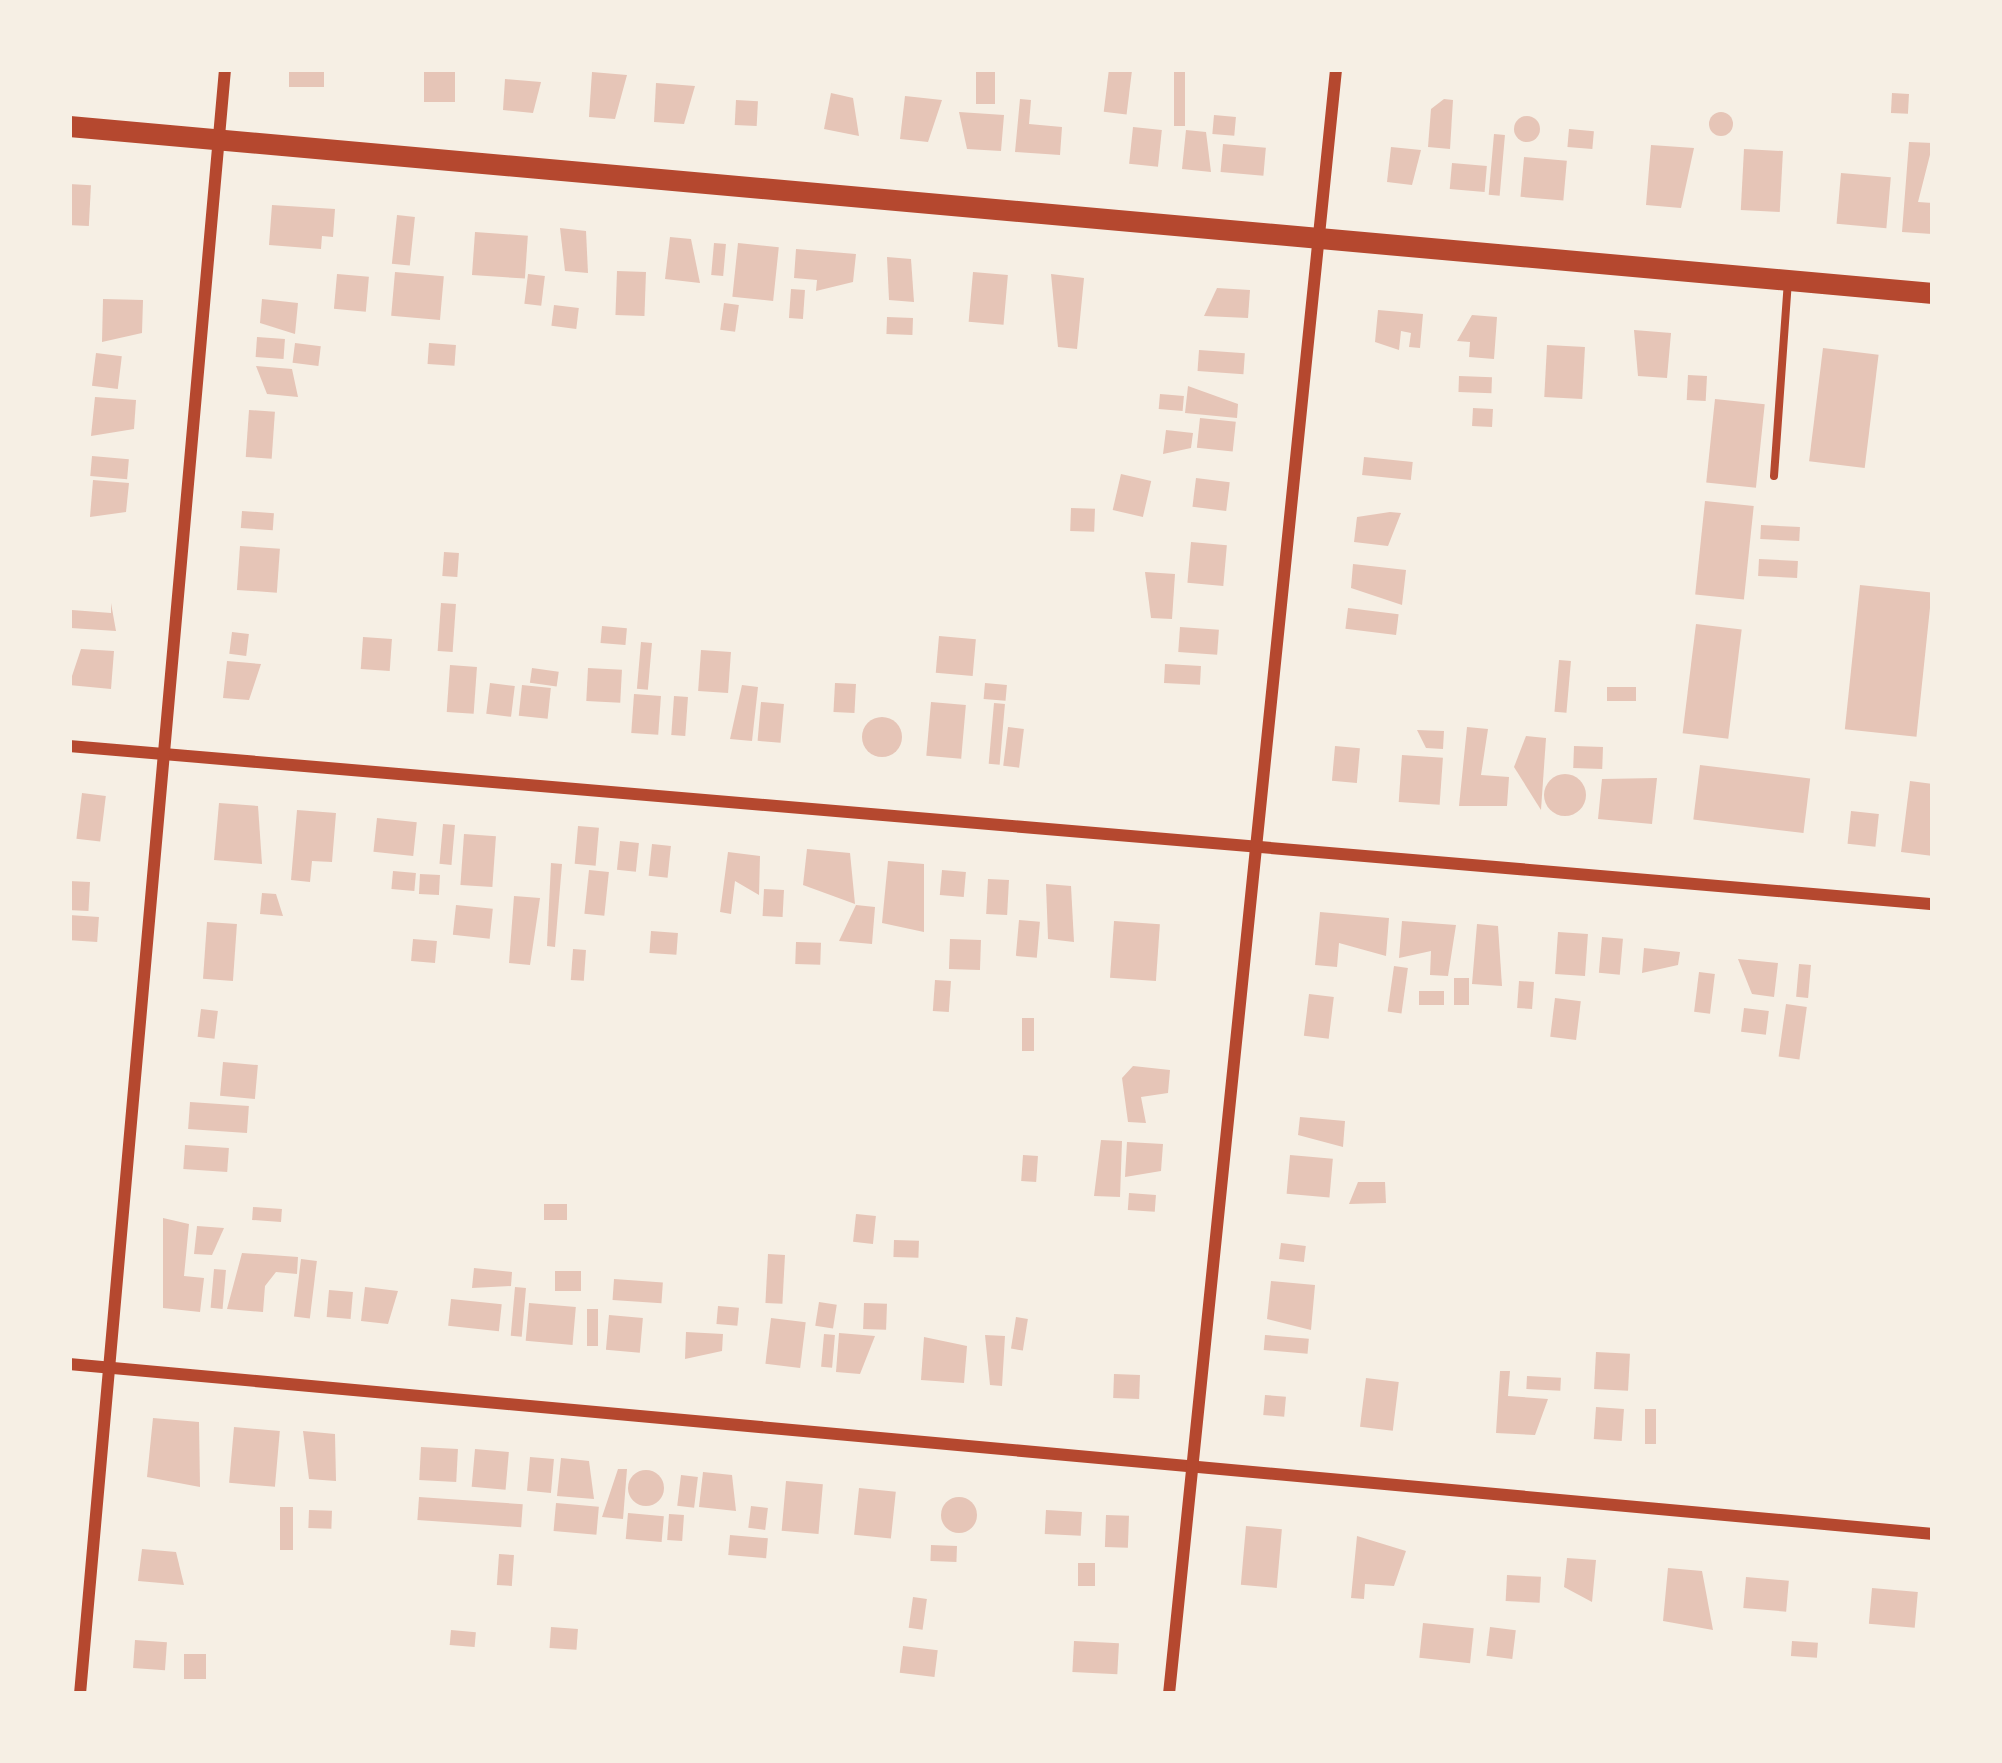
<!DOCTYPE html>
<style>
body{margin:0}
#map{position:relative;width:2002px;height:1763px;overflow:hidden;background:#f6efe4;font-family:Montserrat,sans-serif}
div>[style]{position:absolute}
.building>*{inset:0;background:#e6c5b7;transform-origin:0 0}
.round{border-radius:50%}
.service>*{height:8px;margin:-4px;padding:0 4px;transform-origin:4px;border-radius:4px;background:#b5482f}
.minor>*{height:12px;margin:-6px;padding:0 6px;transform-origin:6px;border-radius:6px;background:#b5482f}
.tertiary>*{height:21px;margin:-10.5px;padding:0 10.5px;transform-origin:10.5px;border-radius:10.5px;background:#b5482f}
span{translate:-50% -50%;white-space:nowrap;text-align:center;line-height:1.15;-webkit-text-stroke:12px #f6efe4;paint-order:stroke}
.frame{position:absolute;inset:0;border:72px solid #f6efe4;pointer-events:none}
</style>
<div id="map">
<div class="building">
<i style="left:289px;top:69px;width:35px;height:18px"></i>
<i style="left:424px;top:69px;width:31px;height:33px"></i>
<i style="left:976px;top:69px;width:19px;height:35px"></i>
<i style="left:1109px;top:69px;width:23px;height:43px;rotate:7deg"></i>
<i style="left:1174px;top:69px;width:11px;height:57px"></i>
<i style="clip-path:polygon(592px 72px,627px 75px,615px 119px,589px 117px)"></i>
<i style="clip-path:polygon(505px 79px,541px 82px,533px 113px,503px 110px)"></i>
<i style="clip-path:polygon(656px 83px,695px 86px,684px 124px,654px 122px)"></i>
<i style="clip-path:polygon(831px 93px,853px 98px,859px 136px,824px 129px)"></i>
<i style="left:1892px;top:93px;width:17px;height:20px;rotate:3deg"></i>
<i style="clip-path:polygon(905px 96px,942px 100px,928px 142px,900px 139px)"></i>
<i style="clip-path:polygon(1020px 99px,1031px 100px,1029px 124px,1062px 127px,1060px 155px,1015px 152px)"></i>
<i style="clip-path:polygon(1444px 99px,1453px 100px,1450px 149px,1428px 147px,1431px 109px)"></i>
<i style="left:736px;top:100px;width:22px;height:25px;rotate:3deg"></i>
<i style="clip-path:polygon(959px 112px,1004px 115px,1001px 151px,967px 149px)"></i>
<i class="round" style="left:1709px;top:112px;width:24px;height:24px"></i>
<i style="left:1214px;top:115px;width:22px;height:19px;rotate:5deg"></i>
<i class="round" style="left:1514px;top:116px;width:26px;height:26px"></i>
<i style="left:1133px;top:127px;width:29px;height:37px;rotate:6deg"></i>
<i style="left:1569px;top:129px;width:25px;height:18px;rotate:5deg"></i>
<i style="clip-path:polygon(1186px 130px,1206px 132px,1211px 172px,1182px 169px)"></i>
<i style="left:1494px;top:134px;width:11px;height:61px;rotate:5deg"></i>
<i style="clip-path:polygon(1909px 142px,1933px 143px,1918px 202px,1933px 203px,1932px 234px,1902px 232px)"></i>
<i style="left:1223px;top:144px;width:43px;height:28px;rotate:5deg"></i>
<i style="clip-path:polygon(1651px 145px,1694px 148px,1681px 208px,1646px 205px)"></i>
<i style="clip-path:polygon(1391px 147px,1421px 150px,1412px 185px,1387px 182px)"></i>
<i style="left:1744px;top:149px;width:39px;height:61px;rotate:3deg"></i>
<i style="left:1524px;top:157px;width:43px;height:40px;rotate:5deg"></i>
<i style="left:1452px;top:163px;width:35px;height:26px;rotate:5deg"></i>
<i style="left:1841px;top:173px;width:50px;height:51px;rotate:5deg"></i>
<i style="left:69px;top:184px;width:22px;height:41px;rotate:3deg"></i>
<i style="clip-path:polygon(272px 205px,335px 209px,333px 237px,322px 236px,321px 249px,269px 245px)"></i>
<i style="left:397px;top:215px;width:18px;height:49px;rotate:6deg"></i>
<i style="clip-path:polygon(560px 228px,586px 231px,588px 273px,565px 271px)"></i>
<i style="left:475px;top:232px;width:53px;height:43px;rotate:4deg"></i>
<i style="clip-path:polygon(670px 237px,691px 239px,700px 283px,665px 279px)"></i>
<i style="left:714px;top:243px;width:12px;height:32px;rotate:5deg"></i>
<i style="left:738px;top:243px;width:41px;height:54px;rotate:6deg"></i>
<i style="clip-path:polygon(796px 249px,856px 254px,853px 282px,816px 291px,817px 280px,794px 278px)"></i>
<i style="clip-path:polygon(887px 257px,911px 259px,914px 302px,889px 300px)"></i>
<i style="left:617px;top:271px;width:29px;height:44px;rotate:2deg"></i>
<i style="left:395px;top:272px;width:49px;height:44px;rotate:5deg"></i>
<i style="left:973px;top:272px;width:35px;height:50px;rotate:5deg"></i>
<i style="left:337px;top:274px;width:32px;height:35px;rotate:5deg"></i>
<i style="left:528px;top:274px;width:17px;height:30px;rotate:7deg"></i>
<i style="clip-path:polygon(1051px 274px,1084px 278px,1077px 349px,1058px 347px)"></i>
<i style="clip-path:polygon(1217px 288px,1250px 290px,1248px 318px,1204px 316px)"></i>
<i style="left:791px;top:289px;width:14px;height:29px;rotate:4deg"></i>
<i style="clip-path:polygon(103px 299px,143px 300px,142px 333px,102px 342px)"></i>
<i style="clip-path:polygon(262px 299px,298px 303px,295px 334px,260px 323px)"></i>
<i style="left:724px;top:303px;width:15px;height:27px;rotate:8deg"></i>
<i style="left:554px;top:305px;width:25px;height:21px;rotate:7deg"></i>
<i style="clip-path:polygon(1378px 310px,1423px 314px,1420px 348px,1409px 347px,1411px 333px,1401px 331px,1399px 350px,1375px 342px)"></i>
<i style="clip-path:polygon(1472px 315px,1497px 317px,1494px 359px,1469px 357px,1470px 342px,1457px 341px)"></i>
<i style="left:887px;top:317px;width:26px;height:17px;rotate:2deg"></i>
<i style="clip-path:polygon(1634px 330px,1671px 333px,1667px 378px,1638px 376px)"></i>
<i style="left:257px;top:337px;width:28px;height:20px;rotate:4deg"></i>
<i style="left:295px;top:343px;width:26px;height:20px;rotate:7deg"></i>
<i style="left:429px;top:343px;width:27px;height:21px;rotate:4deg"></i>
<i style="left:1547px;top:345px;width:38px;height:52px;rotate:3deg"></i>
<i style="left:1823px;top:348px;width:56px;height:114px;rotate:7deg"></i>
<i style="left:1199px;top:350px;width:46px;height:21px;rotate:4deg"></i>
<i style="left:96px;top:353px;width:26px;height:33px;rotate:7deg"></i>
<i style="clip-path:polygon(256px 366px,292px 369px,298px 397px,267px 394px)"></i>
<i style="left:1688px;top:375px;width:19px;height:25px;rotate:3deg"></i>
<i style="left:1459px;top:376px;width:33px;height:16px;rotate:2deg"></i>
<i style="clip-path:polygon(1188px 386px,1238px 404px,1237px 418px,1185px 413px)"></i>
<i style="left:1160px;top:394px;width:24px;height:15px;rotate:5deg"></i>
<i style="clip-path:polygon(95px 397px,136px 400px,134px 429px,91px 436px)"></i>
<i style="left:1715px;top:399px;width:50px;height:84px;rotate:6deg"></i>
<i style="left:1473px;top:408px;width:20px;height:18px;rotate:3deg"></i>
<i style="left:249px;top:410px;width:26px;height:47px;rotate:4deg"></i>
<i style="left:1200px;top:418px;width:36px;height:30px;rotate:6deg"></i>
<i style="clip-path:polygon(1166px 430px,1193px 433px,1191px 448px,1163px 454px)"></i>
<i style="left:92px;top:456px;width:37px;height:20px;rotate:5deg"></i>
<i style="left:1364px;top:457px;width:49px;height:18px;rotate:6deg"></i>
<i style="left:1121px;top:474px;width:31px;height:37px;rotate:13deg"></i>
<i style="left:1196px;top:478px;width:34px;height:29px;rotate:7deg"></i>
<i style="clip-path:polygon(93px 480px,129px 483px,126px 512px,90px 517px)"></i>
<i style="left:1705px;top:501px;width:49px;height:94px;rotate:6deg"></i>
<i style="left:1071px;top:508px;width:24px;height:23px;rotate:2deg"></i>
<i style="left:242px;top:511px;width:32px;height:17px;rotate:4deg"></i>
<i style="clip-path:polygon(1390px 512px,1401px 513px,1388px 546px,1354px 542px,1357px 517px)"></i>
<i style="left:1761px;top:525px;width:39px;height:14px;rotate:3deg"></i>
<i style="left:1191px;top:542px;width:36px;height:41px;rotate:5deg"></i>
<i style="left:240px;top:546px;width:40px;height:44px;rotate:4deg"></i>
<i style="left:444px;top:552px;width:15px;height:24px;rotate:4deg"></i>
<i style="left:1759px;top:559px;width:39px;height:17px;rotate:3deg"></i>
<i style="clip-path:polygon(1353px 564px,1406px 570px,1402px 605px,1351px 588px)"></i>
<i style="clip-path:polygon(1145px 572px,1175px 574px,1172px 619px,1151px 618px)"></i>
<i style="left:1860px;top:585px;width:72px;height:145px;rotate:6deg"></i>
<i style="clip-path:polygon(111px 603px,116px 631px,71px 628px,72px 610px,111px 613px)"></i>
<i style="left:441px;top:603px;width:15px;height:48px;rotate:4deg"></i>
<i style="left:1348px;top:608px;width:51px;height:21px;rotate:7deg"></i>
<i style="left:1696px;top:624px;width:46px;height:110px;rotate:7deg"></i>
<i style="left:602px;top:626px;width:25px;height:17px;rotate:5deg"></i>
<i style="left:1180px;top:627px;width:39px;height:25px;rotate:4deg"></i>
<i style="left:232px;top:632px;width:17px;height:22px;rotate:7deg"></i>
<i style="left:939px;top:636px;width:37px;height:37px;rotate:5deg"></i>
<i style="left:363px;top:637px;width:29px;height:32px;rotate:4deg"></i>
<i style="left:641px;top:642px;width:11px;height:47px;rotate:5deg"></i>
<i style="clip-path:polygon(81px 649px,114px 651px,111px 689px,69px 685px)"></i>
<i style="left:701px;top:650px;width:30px;height:41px;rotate:4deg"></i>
<i style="left:1559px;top:660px;width:12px;height:52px;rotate:5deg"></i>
<i style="clip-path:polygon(227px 661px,261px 664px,249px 700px,223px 698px)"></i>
<i style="left:1165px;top:664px;width:36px;height:19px;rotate:3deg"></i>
<i style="left:450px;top:665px;width:27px;height:47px;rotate:4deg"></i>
<i style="left:532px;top:668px;width:27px;height:15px;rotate:8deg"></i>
<i style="left:588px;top:668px;width:34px;height:33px;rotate:3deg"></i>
<i style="left:490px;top:683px;width:25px;height:31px;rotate:7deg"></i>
<i style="left:835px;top:683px;width:21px;height:29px;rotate:3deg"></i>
<i style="left:985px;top:683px;width:22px;height:16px;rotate:5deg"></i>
<i style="left:522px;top:685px;width:29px;height:31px;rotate:6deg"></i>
<i style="clip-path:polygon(742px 685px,758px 687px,752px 741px,730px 739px)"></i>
<i style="left:1607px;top:687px;width:29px;height:14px"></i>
<i style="left:634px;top:694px;width:27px;height:39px;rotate:4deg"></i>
<i style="left:674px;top:696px;width:14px;height:39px;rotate:4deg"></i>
<i style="left:761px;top:702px;width:23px;height:39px;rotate:5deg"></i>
<i style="left:931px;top:702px;width:35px;height:54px;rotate:5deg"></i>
<i style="left:994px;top:703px;width:11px;height:61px;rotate:5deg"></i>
<i class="round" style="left:862px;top:717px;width:40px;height:40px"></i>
<i style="left:1008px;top:727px;width:16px;height:39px;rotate:7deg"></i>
<i style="clip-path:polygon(1467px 727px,1488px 729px,1481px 775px,1509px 777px,1507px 806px,1459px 806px)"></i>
<i style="clip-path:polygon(1417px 730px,1444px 731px,1443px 749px,1426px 748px)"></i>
<i style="clip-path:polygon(1526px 736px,1546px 738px,1541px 810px,1514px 767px)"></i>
<i style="left:1335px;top:746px;width:25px;height:35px;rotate:5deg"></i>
<i style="left:1574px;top:746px;width:29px;height:22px;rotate:2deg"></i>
<i style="left:1402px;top:755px;width:41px;height:47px;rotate:4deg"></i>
<i style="left:1700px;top:765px;width:111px;height:55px;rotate:7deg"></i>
<i class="round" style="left:1544px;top:774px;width:42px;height:42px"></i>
<i style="clip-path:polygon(1657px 778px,1652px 824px,1598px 819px,1602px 779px)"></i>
<i style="clip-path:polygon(1910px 781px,1933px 784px,1933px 856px,1901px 852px)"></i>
<i style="left:82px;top:793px;width:24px;height:46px;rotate:7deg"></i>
<i style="clip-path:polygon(219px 803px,258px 806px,262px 864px,214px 860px)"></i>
<i style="clip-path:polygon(297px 810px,336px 813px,332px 862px,312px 861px,310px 882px,291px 880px)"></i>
<i style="left:1851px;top:811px;width:28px;height:33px;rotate:6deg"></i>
<i style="left:377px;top:818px;width:40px;height:34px;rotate:6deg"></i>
<i style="left:443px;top:824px;width:12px;height:40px;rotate:5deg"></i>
<i style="left:578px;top:826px;width:21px;height:38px;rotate:5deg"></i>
<i style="left:464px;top:834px;width:32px;height:51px;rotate:4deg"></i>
<i style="left:620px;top:841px;width:19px;height:29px;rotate:6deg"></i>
<i style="left:652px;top:844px;width:19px;height:32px;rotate:6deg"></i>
<i style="clip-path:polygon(807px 849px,850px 853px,855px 904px,803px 885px)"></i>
<i style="clip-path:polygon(728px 852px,760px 856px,759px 895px,735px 881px,731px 914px,720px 912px)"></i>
<i style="clip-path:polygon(888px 861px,924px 864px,924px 932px,882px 923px)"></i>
<i style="clip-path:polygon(551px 863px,562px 864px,555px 947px,547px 946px)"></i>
<i style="left:589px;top:870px;width:20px;height:44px;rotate:6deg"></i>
<i style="left:942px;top:870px;width:24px;height:25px;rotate:5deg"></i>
<i style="left:393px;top:871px;width:23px;height:18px;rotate:5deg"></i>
<i style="left:420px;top:874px;width:20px;height:20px;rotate:3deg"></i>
<i style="left:988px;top:879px;width:21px;height:35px;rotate:3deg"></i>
<i style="left:69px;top:881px;width:21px;height:29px;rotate:3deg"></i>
<i style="clip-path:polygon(1046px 884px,1071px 886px,1074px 942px,1048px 939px)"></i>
<i style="left:764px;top:889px;width:20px;height:27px;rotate:3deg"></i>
<i style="clip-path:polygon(262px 893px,276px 894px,283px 916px,260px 914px)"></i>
<i style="clip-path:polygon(514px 896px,540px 898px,530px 965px,509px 963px)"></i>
<i style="left:456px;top:905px;width:37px;height:30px;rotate:6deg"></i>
<i style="clip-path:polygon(856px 905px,875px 907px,872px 944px,839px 941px)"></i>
<i style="clip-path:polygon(1320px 912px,1389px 918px,1386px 956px,1339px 943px,1337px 967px,1315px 965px)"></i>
<i style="left:69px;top:915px;width:30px;height:25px;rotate:4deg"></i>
<i style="left:1019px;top:920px;width:21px;height:36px;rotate:5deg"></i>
<i style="left:1114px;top:921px;width:46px;height:57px;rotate:4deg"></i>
<i style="clip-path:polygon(1402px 921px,1456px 925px,1448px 976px,1430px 975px,1431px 951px,1399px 958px)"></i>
<i style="left:207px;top:922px;width:30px;height:57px;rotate:4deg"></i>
<i style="clip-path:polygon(1477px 924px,1498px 926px,1502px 986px,1472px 984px)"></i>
<i style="left:651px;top:931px;width:27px;height:22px;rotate:4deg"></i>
<i style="left:1558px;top:932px;width:30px;height:42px;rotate:4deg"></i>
<i style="left:1602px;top:937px;width:21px;height:36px;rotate:5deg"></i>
<i style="left:413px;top:939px;width:24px;height:22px;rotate:5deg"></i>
<i style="left:950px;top:939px;width:31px;height:30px;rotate:2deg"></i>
<i style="left:796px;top:942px;width:25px;height:22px;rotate:2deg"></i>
<i style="clip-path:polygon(1644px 948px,1680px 952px,1678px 965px,1642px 973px)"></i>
<i style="left:573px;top:949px;width:13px;height:31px;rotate:4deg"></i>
<i style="clip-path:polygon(1738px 959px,1778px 963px,1774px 997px,1752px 994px)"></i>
<i style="left:1799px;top:964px;width:12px;height:33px;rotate:5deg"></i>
<i style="left:1394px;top:966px;width:14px;height:46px;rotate:8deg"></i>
<i style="left:1699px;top:972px;width:16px;height:40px;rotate:7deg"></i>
<i style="left:1454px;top:978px;width:15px;height:27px"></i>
<i style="left:935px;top:980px;width:16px;height:31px;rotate:4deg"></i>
<i style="left:1519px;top:981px;width:15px;height:27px;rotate:4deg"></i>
<i style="left:1419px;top:991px;width:25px;height:14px"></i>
<i style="left:1309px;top:994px;width:25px;height:42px;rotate:7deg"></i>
<i style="left:1555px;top:998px;width:26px;height:39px;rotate:7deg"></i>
<i style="left:1786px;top:1004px;width:21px;height:53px;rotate:8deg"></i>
<i style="left:1744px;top:1008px;width:25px;height:24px;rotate:7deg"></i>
<i style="left:201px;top:1009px;width:17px;height:28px;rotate:7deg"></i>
<i style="left:1022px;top:1018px;width:12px;height:33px"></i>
<i style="left:223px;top:1062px;width:35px;height:34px;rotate:5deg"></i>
<i style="clip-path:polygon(1133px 1066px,1170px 1070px,1168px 1093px,1141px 1097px,1146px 1123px,1128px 1122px,1122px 1078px)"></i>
<i style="left:190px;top:1102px;width:59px;height:27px;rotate:4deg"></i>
<i style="clip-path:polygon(1300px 1117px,1345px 1121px,1343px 1147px,1298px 1135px)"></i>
<i style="clip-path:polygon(1101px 1140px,1122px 1141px,1120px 1197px,1094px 1196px)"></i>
<i style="clip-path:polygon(1127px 1142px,1163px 1144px,1161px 1171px,1125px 1177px)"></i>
<i style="left:185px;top:1145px;width:44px;height:24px;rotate:4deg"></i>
<i style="left:1023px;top:1155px;width:15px;height:26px;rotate:4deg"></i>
<i style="left:1290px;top:1155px;width:43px;height:39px;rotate:5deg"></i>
<i style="clip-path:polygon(1358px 1182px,1385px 1182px,1386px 1203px,1349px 1204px)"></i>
<i style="left:1129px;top:1193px;width:27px;height:17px;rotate:4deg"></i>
<i style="left:544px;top:1204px;width:23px;height:16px"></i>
<i style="left:253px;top:1207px;width:29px;height:13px;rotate:4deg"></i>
<i style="left:856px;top:1214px;width:20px;height:28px;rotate:6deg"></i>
<i style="clip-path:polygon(163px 1218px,189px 1224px,184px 1276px,204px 1278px,200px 1312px,163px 1308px)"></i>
<i style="clip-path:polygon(197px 1226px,224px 1228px,212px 1255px,194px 1254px)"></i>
<i style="left:894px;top:1240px;width:25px;height:17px;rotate:2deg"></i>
<i style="left:1281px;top:1243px;width:25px;height:16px;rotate:7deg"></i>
<i style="clip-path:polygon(242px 1253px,298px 1257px,297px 1274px,276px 1272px,265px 1286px,263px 1312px,227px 1309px)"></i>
<i style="left:768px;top:1254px;width:17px;height:49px;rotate:3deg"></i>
<i style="left:301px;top:1259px;width:16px;height:58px;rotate:7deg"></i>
<i style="clip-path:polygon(474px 1268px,512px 1272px,511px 1286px,472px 1288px)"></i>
<i style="left:214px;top:1269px;width:12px;height:39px;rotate:5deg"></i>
<i style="left:555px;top:1271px;width:26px;height:20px"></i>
<i style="left:614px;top:1279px;width:49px;height:21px;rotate:4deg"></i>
<i style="clip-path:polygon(1271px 1281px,1315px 1285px,1311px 1330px,1267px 1319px)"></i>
<i style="clip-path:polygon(365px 1287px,398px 1291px,388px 1324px,361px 1321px)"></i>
<i style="left:515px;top:1287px;width:11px;height:49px;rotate:5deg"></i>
<i style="left:329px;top:1290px;width:24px;height:27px;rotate:5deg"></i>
<i style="left:451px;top:1299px;width:51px;height:27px;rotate:6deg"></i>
<i style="left:819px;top:1302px;width:18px;height:24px;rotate:9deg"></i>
<i style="left:529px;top:1303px;width:47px;height:38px;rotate:5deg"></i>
<i style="left:864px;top:1303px;width:23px;height:26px;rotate:2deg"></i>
<i style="left:718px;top:1306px;width:21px;height:18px;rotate:5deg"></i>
<i style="left:587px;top:1309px;width:11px;height:37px"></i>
<i style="left:609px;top:1315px;width:34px;height:35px;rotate:5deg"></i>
<i style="left:1016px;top:1317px;width:12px;height:32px;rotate:9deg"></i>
<i style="left:771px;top:1318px;width:35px;height:46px;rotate:7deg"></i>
<i style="clip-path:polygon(686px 1332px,723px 1334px,722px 1351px,685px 1359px)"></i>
<i style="clip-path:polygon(839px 1333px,875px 1336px,860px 1374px,836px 1372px)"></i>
<i style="left:824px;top:1334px;width:11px;height:33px;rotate:5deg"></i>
<i style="clip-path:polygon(985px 1335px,1005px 1336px,1002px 1386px,990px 1385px)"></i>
<i style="left:1265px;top:1335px;width:44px;height:15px;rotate:5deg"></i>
<i style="clip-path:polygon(924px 1337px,967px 1346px,964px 1383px,921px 1380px)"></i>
<i style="left:1596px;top:1352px;width:34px;height:37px;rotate:3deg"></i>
<i style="clip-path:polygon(1500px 1371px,1510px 1371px,1508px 1396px,1548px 1399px,1535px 1435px,1496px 1433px)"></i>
<i style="left:1114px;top:1374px;width:26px;height:24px;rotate:2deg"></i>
<i style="left:1527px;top:1376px;width:34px;height:13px;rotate:3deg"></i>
<i style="left:1366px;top:1378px;width:33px;height:49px;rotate:7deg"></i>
<i style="left:1265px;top:1395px;width:21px;height:20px;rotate:5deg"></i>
<i style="left:1596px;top:1407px;width:28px;height:32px;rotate:4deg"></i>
<i style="left:1645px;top:1409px;width:11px;height:35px"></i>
<i style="clip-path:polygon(153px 1418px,199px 1422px,200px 1487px,147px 1477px)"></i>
<i style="left:234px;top:1427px;width:46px;height:56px;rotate:5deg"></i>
<i style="clip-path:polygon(303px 1431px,335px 1434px,336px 1481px,309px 1479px)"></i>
<i style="left:421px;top:1447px;width:37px;height:33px;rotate:3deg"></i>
<i style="left:475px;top:1449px;width:34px;height:38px;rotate:5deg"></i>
<i style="left:530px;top:1457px;width:24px;height:34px;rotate:5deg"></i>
<i style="clip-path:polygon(561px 1458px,589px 1461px,594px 1499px,557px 1496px)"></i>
<i style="clip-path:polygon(618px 1469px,627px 1469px,623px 1519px,602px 1517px)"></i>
<i class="round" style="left:628px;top:1470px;width:36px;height:36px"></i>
<i style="clip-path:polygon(703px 1472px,732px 1475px,736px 1511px,699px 1507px)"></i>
<i style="left:681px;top:1475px;width:17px;height:31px;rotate:7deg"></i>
<i style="left:786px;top:1481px;width:37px;height:50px;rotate:5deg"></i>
<i style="left:859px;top:1488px;width:37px;height:47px;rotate:6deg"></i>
<i class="round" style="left:941px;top:1497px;width:36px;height:36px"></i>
<i style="left:419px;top:1497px;width:104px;height:23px;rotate:4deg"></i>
<i style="left:556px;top:1503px;width:43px;height:28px;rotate:5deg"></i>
<i style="left:751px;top:1506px;width:17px;height:22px;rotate:7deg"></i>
<i style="left:280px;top:1507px;width:13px;height:43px"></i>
<i style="left:309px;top:1510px;width:23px;height:18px;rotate:2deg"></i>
<i style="left:1046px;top:1510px;width:36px;height:24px;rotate:3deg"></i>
<i style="left:628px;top:1513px;width:36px;height:26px;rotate:5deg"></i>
<i style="left:669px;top:1514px;width:15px;height:26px;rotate:4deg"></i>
<i style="left:1106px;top:1515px;width:23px;height:32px;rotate:2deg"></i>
<i style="left:1246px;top:1526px;width:36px;height:59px;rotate:5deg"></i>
<i style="left:730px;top:1535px;width:38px;height:20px;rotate:5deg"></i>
<i style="clip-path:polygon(1357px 1536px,1406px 1551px,1394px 1586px,1365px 1584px,1364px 1599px,1351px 1598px)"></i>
<i style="left:931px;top:1545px;width:26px;height:16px;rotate:2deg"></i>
<i style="clip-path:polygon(142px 1549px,176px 1552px,184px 1585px,138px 1581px)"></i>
<i style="left:499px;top:1554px;width:15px;height:31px;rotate:4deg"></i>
<i style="clip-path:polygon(1567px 1558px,1596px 1560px,1592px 1602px,1564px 1587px)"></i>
<i style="left:1078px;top:1563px;width:17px;height:23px"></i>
<i style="clip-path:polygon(1668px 1568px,1702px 1571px,1713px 1630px,1663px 1621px)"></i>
<i style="left:1507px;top:1575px;width:34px;height:26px;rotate:3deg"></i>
<i style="left:1746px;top:1577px;width:43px;height:31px;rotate:5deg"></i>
<i style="left:1872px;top:1588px;width:46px;height:36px;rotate:5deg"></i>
<i style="left:913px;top:1597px;width:14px;height:31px;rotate:8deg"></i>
<i style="left:1423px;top:1623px;width:51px;height:35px;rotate:6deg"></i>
<i style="left:551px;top:1627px;width:27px;height:21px;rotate:4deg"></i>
<i style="left:1490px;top:1627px;width:26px;height:29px;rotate:7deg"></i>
<i style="left:451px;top:1630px;width:25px;height:15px;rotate:5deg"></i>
<i style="left:135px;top:1640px;width:32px;height:28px;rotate:4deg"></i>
<i style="left:1074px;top:1641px;width:45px;height:31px;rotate:3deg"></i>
<i style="left:1792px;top:1641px;width:26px;height:15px;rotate:4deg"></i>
<i style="left:903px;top:1646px;width:35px;height:27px;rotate:7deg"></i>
<i style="left:184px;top:1654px;width:22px;height:25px"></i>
</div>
<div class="service">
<i style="left:1774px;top:476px;width:196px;rotate:-85.9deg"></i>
</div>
<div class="minor">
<i style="left:69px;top:746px;width:1871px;rotate:4.85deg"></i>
<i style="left:69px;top:1364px;width:1872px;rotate:5.21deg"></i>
<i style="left:80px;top:1694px;width:1631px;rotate:-84.9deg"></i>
<i style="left:1169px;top:1694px;width:1634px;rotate:-84.13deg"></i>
</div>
<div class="tertiary">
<i style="left:69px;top:126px;width:1871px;rotate:5.12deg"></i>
</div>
<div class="frame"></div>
</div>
